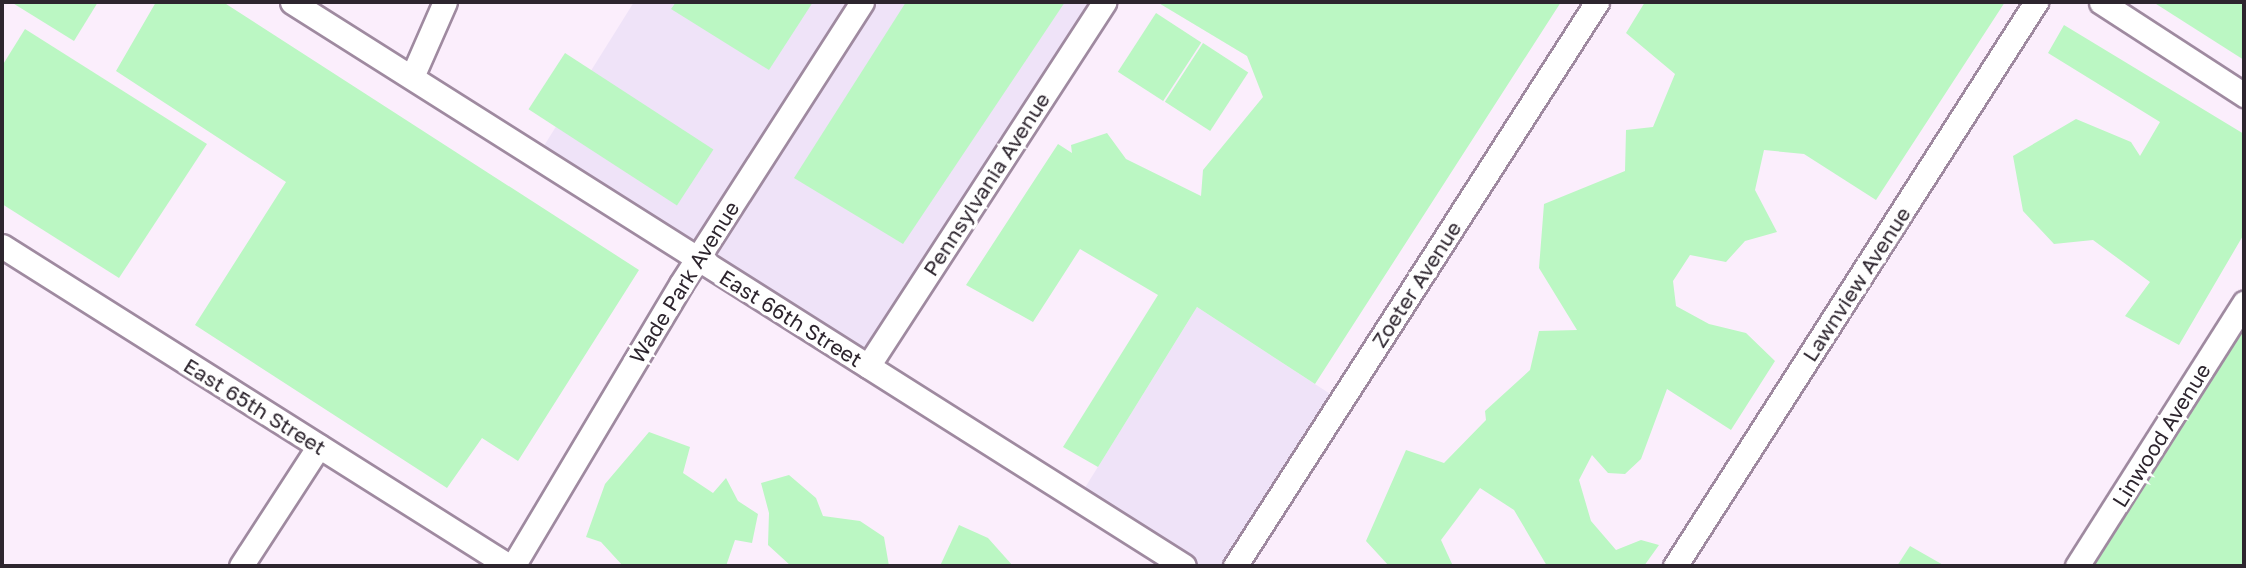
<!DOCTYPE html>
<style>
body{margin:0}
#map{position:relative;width:2246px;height:568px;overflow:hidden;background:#fbeefc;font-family:"Golos Text",sans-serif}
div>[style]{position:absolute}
.commercial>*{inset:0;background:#efe3f8}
.green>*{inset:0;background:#bbf7c3;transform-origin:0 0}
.roads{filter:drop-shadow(2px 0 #9f8aa0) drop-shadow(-2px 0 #9f8aa0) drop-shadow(0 2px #9f8aa0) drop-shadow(0 -2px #9f8aa0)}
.minor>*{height:23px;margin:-11.5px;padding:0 11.5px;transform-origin:11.5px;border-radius:11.5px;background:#fff}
span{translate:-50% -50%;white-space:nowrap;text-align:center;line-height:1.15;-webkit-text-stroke:7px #fff;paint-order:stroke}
.street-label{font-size:21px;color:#2d252e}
.frame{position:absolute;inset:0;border:4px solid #2d252e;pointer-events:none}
</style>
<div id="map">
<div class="commercial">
<i style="clip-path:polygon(634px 2px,1104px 2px,868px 366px,537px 157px)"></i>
<i style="clip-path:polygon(1197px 307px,1341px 401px,1235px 566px,1184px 566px,1078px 499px)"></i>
</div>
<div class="green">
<i style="clip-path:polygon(11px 2px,98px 2px,74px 41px)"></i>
<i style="clip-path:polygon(156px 2px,223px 2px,639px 270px,518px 461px,482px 438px,447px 488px,195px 325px,286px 182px,116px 71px)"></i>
<i style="clip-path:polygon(676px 2px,813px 2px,769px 70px,671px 9px)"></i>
<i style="clip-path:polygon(906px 2px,1065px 2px,903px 244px,794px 178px)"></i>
<i style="clip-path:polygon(1157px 2px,1561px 2px,1315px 384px,1197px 307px,1098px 467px,1063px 447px,1158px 295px,1080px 249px,1033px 322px,966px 285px,1058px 144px,1072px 153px,1071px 145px,1107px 133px,1126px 159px,1201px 196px,1203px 170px,1263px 97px,1247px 56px)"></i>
<i style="clip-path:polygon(1645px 2px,2005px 2px,1876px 200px,1804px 154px,1764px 150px,1755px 190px,1777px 232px,1745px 241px,1726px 262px,1690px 255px,1673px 281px,1676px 306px,1709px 324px,1746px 333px,1775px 361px,1731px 430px,1667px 389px,1641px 459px,1625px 474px,1608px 473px,1592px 455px,1579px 480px,1591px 521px,1616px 550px,1641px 540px,1659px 545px,1644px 566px,1547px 566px,1514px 510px,1480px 488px,1441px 540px,1453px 566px,1389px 566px,1366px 541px,1406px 450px,1444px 463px,1486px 420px,1485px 411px,1530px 370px,1539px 331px,1577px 330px,1539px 268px,1544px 204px,1625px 171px,1626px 130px,1653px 127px,1675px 74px,1626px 33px)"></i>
<i style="clip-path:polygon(2153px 2px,2244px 2px,2244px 60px)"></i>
<i style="left:1156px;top:13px;width:54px;height:70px;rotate:33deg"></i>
<i style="clip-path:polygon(2064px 25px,2244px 134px,2244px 234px,2179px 345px,2125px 316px,2150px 282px,2093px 240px,2054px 244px,2023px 211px,2013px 156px,2076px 119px,2131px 142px,2140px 156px,2160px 122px,2048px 53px)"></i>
<i style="clip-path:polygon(25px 29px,207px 144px,119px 278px,2px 204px,2px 66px)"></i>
<i style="left:1203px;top:43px;width:54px;height:70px;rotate:33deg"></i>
<i style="left:565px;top:53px;width:177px;height:67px;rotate:33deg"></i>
<i style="clip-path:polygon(2244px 302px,2244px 566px,2076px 566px)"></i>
<i style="clip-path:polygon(649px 432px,690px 447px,683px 473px,713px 493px,726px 478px,738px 501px,758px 514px,752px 543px,735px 540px,726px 566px,623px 566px,601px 542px,586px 537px,605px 484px)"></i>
<i style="clip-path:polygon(789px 475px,816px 498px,823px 516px,860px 521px,884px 537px,889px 566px,791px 566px,768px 545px,769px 513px,761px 483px)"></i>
<i style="clip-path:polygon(959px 525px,988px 538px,1013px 566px,940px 566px)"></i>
<i style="clip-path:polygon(1910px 546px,1945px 566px,1897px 566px)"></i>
</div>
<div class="roads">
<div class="minor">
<i style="left:292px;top:2px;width:1055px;rotate:32.3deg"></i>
<i style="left:2101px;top:2px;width:171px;rotate:33deg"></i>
<i style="left:412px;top:77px;width:82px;rotate:-66.3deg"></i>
<i style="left:2px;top:246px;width:600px;rotate:32.26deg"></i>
<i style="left:868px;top:366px;width:434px;rotate:-57deg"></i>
<i style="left:241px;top:566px;width:143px;rotate:-57deg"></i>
<i style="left:513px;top:566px;width:328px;rotate:-59.2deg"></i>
<i style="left:681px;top:284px;width:335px;rotate:-57.3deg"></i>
<i style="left:1235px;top:566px;width:670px;rotate:-57.31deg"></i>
<i style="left:1675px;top:566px;width:670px;rotate:-57.38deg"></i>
<i style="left:2077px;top:566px;width:312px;rotate:-57.6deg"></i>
</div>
</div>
<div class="street-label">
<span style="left:986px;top:184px;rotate:-57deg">Pennsylvania Avenue</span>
<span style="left:684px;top:282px;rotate:-58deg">Wade Park Avenue</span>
<span style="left:1416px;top:284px;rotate:-57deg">Zoeter Avenue</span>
<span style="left:1856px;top:284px;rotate:-57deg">Lawnview Avenue</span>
<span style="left:791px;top:318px;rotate:32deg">East 66th Street</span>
<span style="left:255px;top:406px;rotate:32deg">East 65th Street</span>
<span style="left:2161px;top:435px;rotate:-58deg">Linwood Avenue</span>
</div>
<div class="frame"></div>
</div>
